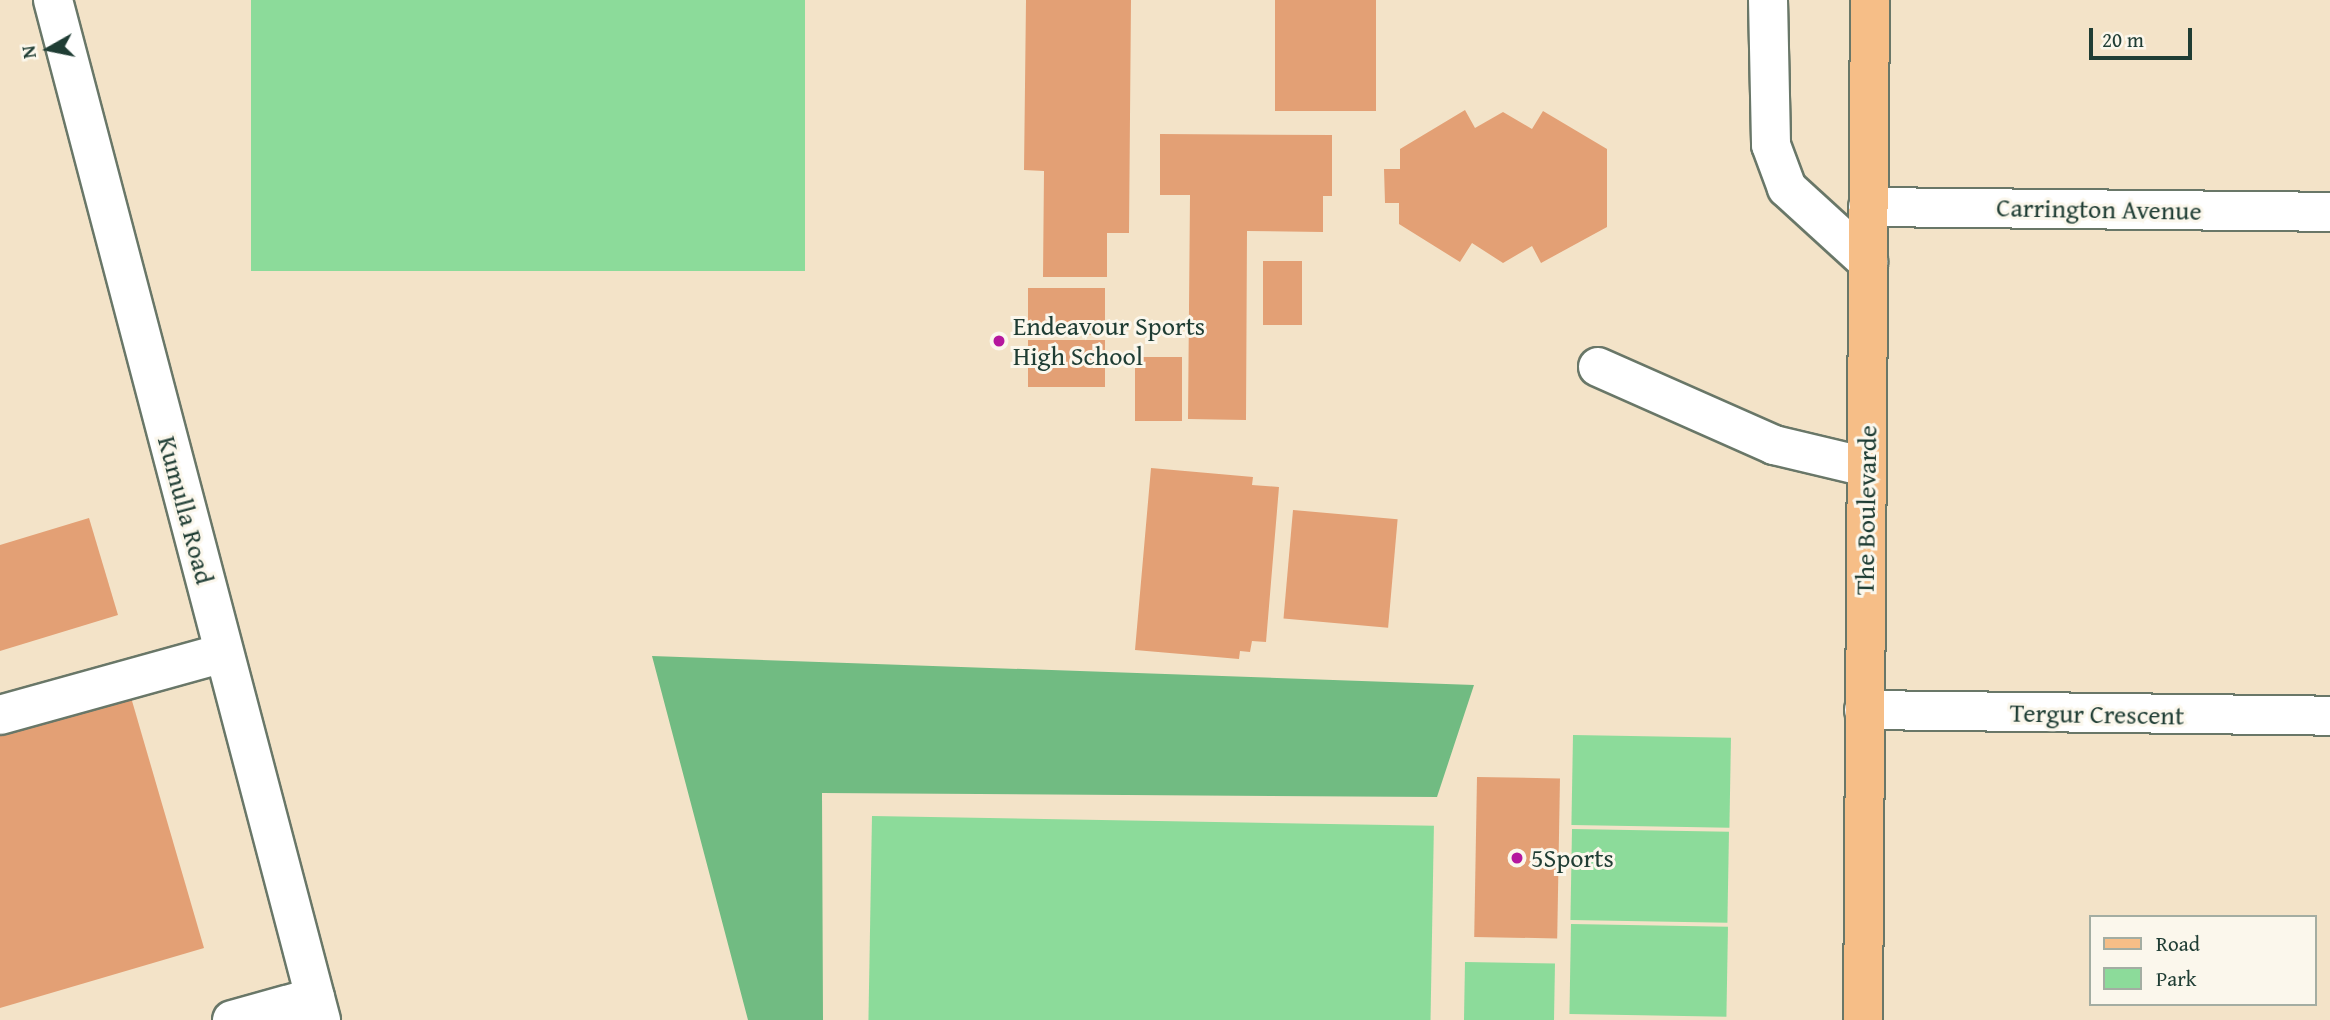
<!DOCTYPE html>
<style>
body{margin:0}
#map{position:relative;width:2330px;height:1020px;overflow:hidden;background:#f3e3c8;font-family:"Gentium Book Plus",serif}
div>[style]{position:absolute}
.green>*{inset:0;background:#8cdb9a;transform-origin:0 0}
.forest>*{inset:0;background:#71bb82}
.building>*{inset:0;background:#e3a075;transform-origin:0 0}
.roads{filter:drop-shadow(2px 0 #697768) drop-shadow(-2px 0 #697768) drop-shadow(0 2px #697768) drop-shadow(0 -2px #697768)}
.minor>*{height:38px;margin:-19px;padding:0 19px;transform-origin:19px;border-radius:19px;background:#fff}
.major>*{height:38px;margin:-19px;padding:0 19px;transform-origin:19px;border-radius:19px;background:#f6be87}
.dots>*{width:19px;height:19px;translate:-50% -50%;box-sizing:border-box;border:4px solid #fbf7ec;border-radius:50%}
span{translate:-50% -50%;white-space:nowrap;text-align:center;line-height:1.15;-webkit-text-stroke:6px #fbf7ec;paint-order:stroke}
.street-label{font-size:26px;color:#1f3d34}
.poi-label{font-size:26px;color:#1f3d34}
.left{translate:0 -50%;text-align:left}
.legend{position:absolute;left:2089px;top:915px;width:228px;height:91px;box-sizing:border-box;background:#fbf7ec;border:2px solid #a3ada2;margin:0;padding:9px 12px;list-style:none;font-size:21px;color:#1f3d34}
.legend li{display:flex;align-items:center;gap:14px;height:35px}
.legend b{width:35px;border:2px solid #a3ada2}
.north{position:absolute;left:14px;top:14px;width:70px;height:70px;-webkit-text-stroke:5px #fbf7ec;paint-order:stroke;rotate:261deg;font-size:19px;font-weight:700;line-height:28px;text-align:center;color:#1f3d34}
.north::after{content:'';display:block;margin:auto;width:24px;height:32px;background:#1f3d34;clip-path:polygon(50% 0,100% 100%,50% 72%,0 100%)}
.scale{position:absolute;left:2089px;top:28px;width:103px;height:32px;box-sizing:border-box;border:4px solid #1f3d34;border-top:0;padding-left:9px;font-size:21px;line-height:24px;white-space:nowrap;color:#1f3d34;-webkit-text-stroke:5px #fbf7ec;paint-order:stroke}
</style>
<div id="map">
<div class="green">
<i style="left:251px;top:0;width:554px;height:271px"></i>
<i style="left:1573px;top:735px;width:158px;height:90px;rotate:1deg"></i>
<i style="left:872px;top:816px;width:562px;height:204px;rotate:1deg"></i>
<i style="left:1572px;top:829px;width:157px;height:91px;rotate:1deg"></i>
<i style="left:1571px;top:924px;width:157px;height:90px;rotate:1deg"></i>
<i style="left:1465px;top:962px;width:90px;height:58px;rotate:1deg"></i>
</div>
<div class="forest">
<i style="clip-path:polygon(652px 656px,1474px 685px,1437px 797px,822px 793px,823px 1020px,748px 1020px)"></i>
</div>
<div class="building">
<i style="clip-path:polygon(1026px 0,1131px 0,1129px 233px,1107px 233px,1107px 277px,1043px 277px,1044px 171px,1024px 170px)"></i>
<i style="left:1275px;top:0;width:101px;height:111px"></i>
<i style="clip-path:polygon(1465px 110px,1475px 128px,1503px 112px,1532px 129px,1543px 111px,1607px 149px,1607px 227px,1541px 263px,1532px 246px,1503px 263px,1472px 243px,1460px 262px,1399px 224px,1399px 203px,1385px 203px,1384px 169px,1400px 169px,1400px 149px)"></i>
<i style="clip-path:polygon(1160px 134px,1332px 135px,1332px 196px,1323px 196px,1323px 232px,1247px 231px,1246px 420px,1188px 419px,1190px 195px,1160px 195px)"></i>
<i style="left:1263px;top:261px;width:39px;height:64px"></i>
<i style="left:1028px;top:288px;width:77px;height:47px"></i>
<i style="left:1028px;top:340px;width:77px;height:47px"></i>
<i style="left:1135px;top:357px;width:47px;height:64px"></i>
<i style="clip-path:polygon(1151px 468px,1253px 477px,1252px 485px,1279px 487px,1266px 642px,1252px 641px,1250px 652px,1240px 651px,1239px 659px,1135px 650px)"></i>
<i style="left:1293px;top:510px;width:105px;height:109px;rotate:5deg"></i>
<i style="clip-path:polygon(89px 518px,118px 615px,0 651px,0 545px)"></i>
<i style="clip-path:polygon(130px 694px,204px 948px,0 1008px,0 733px)"></i>
<i style="left:1477px;top:777px;width:83px;height:160px;rotate:1deg"></i>
</div>
<div class="roads">
<div class="minor">
<i style="left:53px;top:0;width:1055px;rotate:75.28deg"></i>
<i style="left:1768px;top:0;width:145px;rotate:88.8deg"></i>
<i style="left:1771px;top:145px;width:46px;rotate:69.6deg"></i>
<i style="left:1787px;top:188px;width:110px;rotate:42.4deg"></i>
<i style="left:1868px;top:207px;width:462px;rotate:0.6deg"></i>
<i style="left:1598px;top:367px;width:193px;rotate:23.9deg"></i>
<i style="left:1774px;top:445px;width:95px;rotate:13.4deg"></i>
<i style="left:1864px;top:710px;width:466px;rotate:0.7deg"></i>
<i style="left:0;top:715px;width:232px;rotate:-15.5deg"></i>
<i style="left:232px;top:1020px;width:86px;rotate:-15.5deg"></i>
</div>
<div class="major">
<i style="left:1863px;top:1020px;width:1020px;rotate:-89.61deg"></i>
</div>
</div>
<div class="dots">
<i style="left:999px;top:341px;background:#b5179e"></i>
<i style="left:1517px;top:858px;background:#b5179e"></i>
</div>
<div class="street-label">
<span style="left:2099px;top:209px;rotate:1deg">Carrington Avenue</span>
<span style="left:186px;top:510px;rotate:75deg">Kumulla Road</span>
<span style="left:1866px;top:510px;rotate:-89deg">The Boulevarde</span>
<span style="left:2097px;top:714px;rotate:1deg">Tergur Crescent</span>
</div>
<div class="poi-label">
<span class="left" style="left:1013px;top:341px">Endeavour Sports<br>High School</span>
<span class="left" style="left:1531px;top:858px">5Sports</span>
</div>
<ul class="legend">
<li><b style="height:9px;background:#f6be87"></b>Road</li>
<li><b style="height:19px;background:#8cdb9a"></b>Park</li>
</ul>
<div class="north">N</div>
<div class="scale">20 m</div>
</div>
